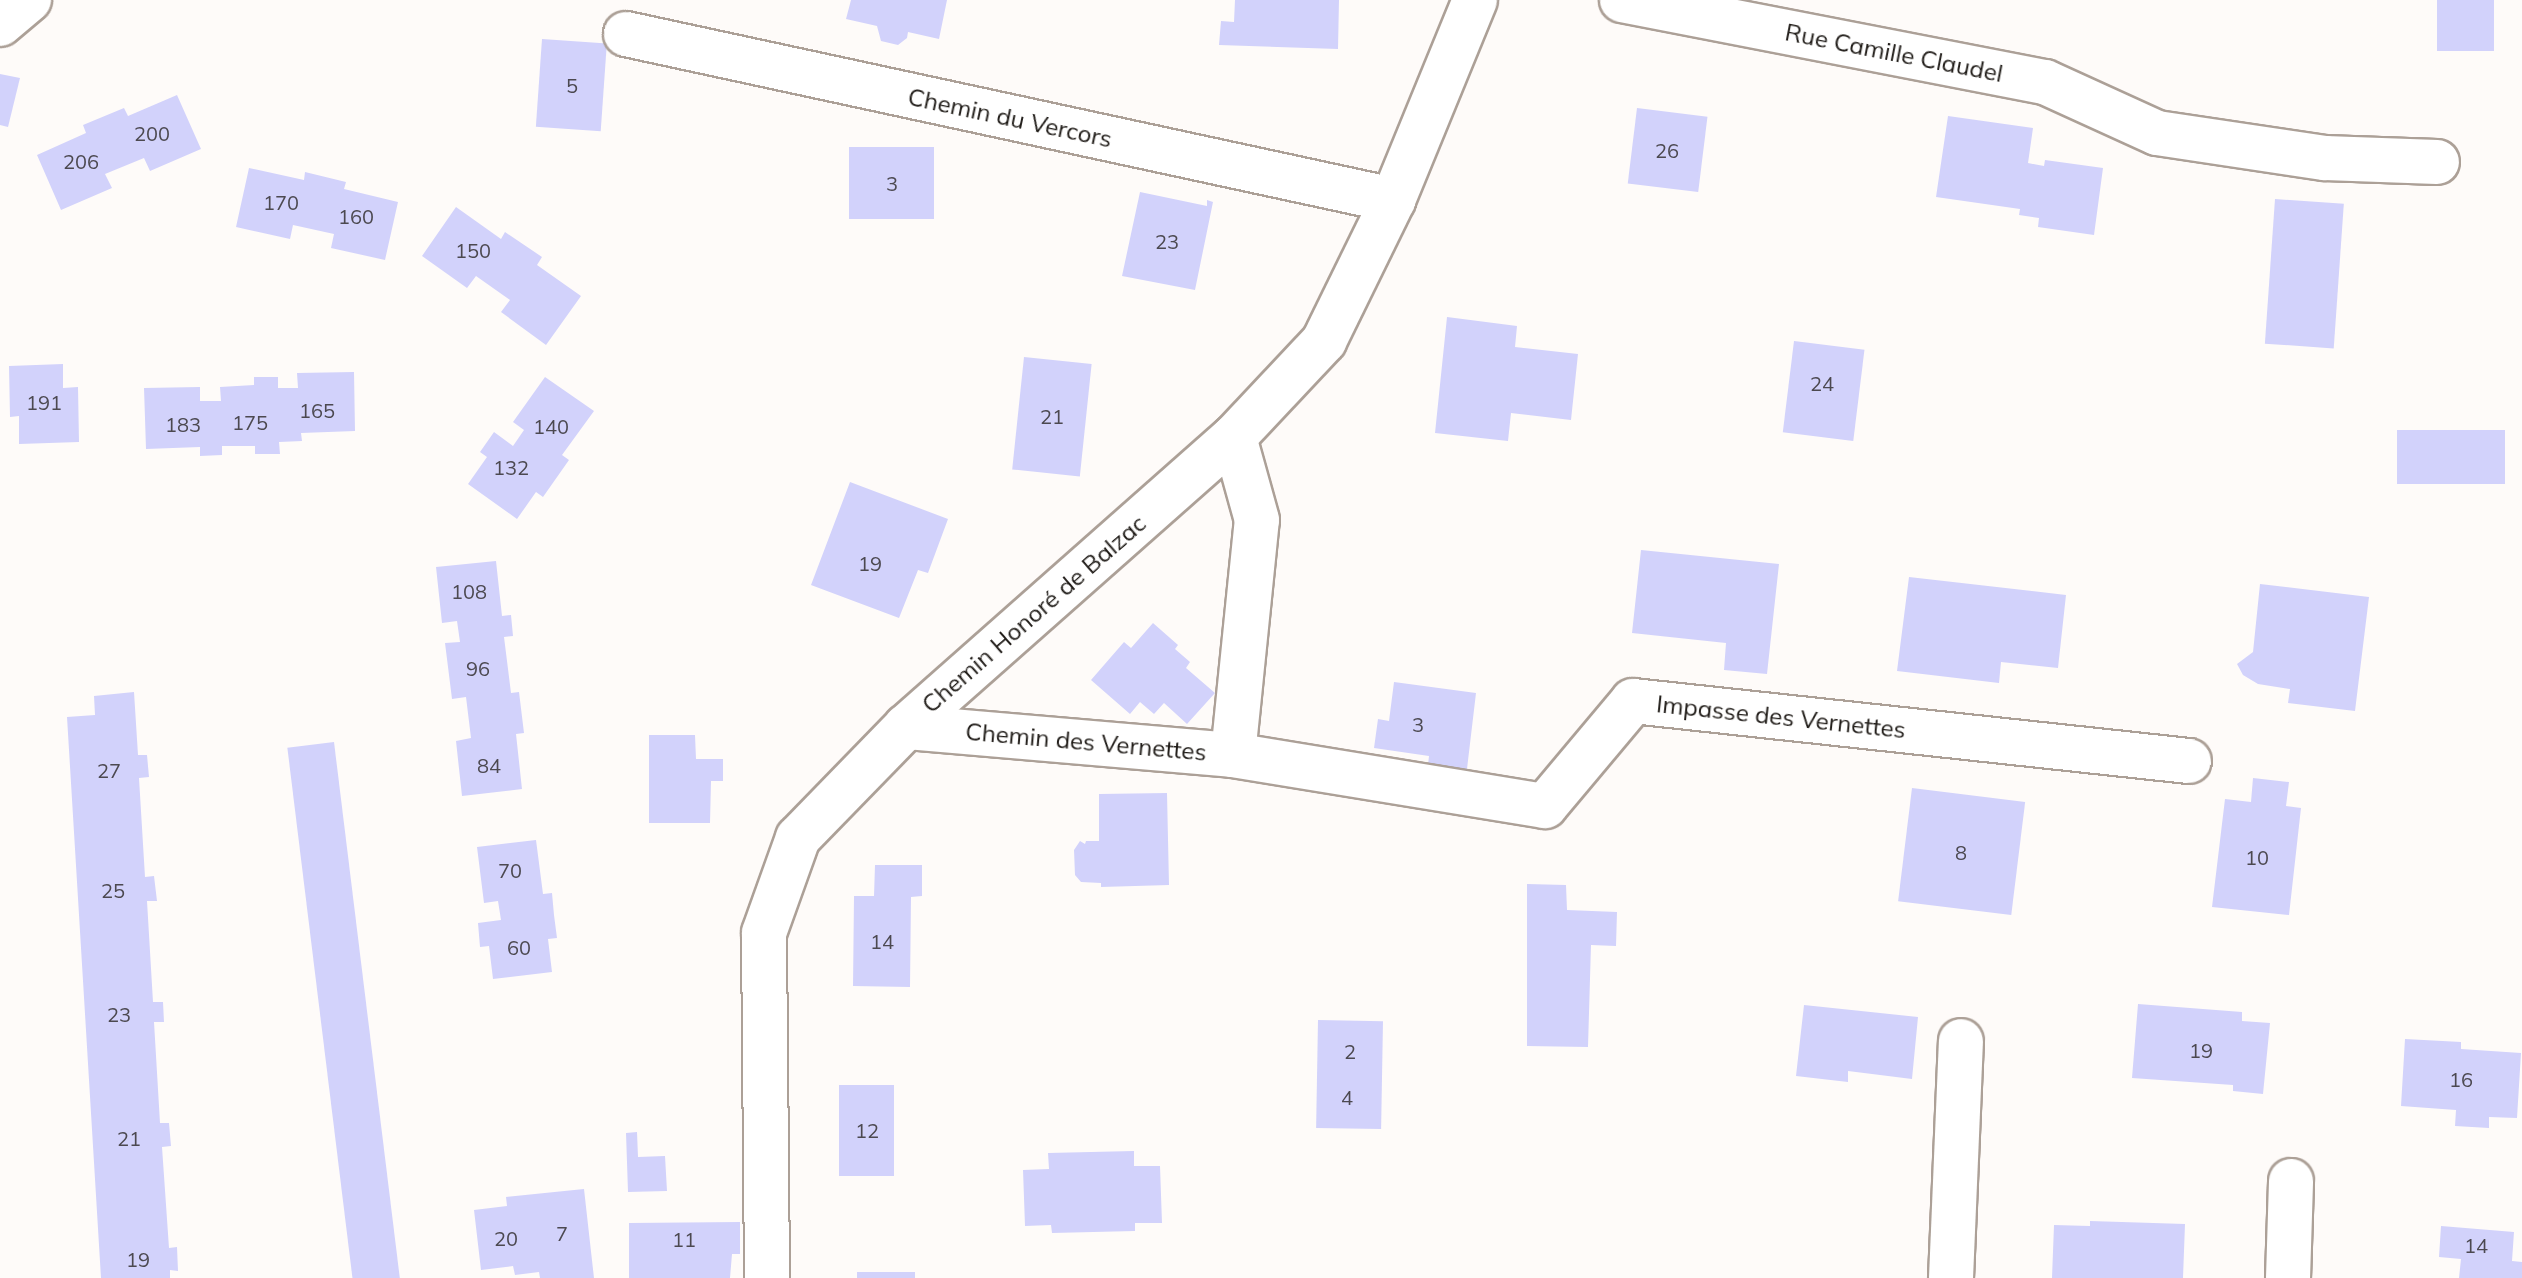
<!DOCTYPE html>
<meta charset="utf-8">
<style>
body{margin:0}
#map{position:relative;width:2522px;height:1278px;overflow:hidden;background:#fefbf9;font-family:Mulish,sans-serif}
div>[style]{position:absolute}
.building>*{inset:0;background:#d2d2fb;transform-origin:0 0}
.roads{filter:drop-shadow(2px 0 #aca097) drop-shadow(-2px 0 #aca097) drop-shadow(0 2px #aca097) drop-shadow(0 -2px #aca097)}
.minor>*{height:44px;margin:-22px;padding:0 22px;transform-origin:22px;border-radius:22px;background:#fff}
span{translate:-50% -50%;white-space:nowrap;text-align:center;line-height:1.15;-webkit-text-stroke:6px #fff;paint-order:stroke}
.number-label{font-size:20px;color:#4c4950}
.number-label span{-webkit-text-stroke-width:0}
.street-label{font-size:24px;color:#1f1b17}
</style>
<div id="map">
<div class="building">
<i style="clip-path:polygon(851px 0,947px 0,939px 39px,908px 32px,907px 38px,898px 45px,881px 41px,877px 26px,846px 19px)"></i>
<i style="clip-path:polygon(1235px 0,1339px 0,1338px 49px,1219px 45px,1221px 21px,1234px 22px)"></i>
<i style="left:2437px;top:0;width:57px;height:51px"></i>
<i style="left:542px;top:39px;width:65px;height:88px;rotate:4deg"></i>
<i style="clip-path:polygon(0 74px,20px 78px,8px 127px,0 125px)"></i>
<i style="clip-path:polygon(177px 95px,201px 149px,150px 171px,144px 158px,105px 174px,112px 188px,61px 210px,37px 155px,86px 133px,83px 125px,124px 108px,128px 116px)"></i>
<i style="left:1637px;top:108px;width:71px;height:76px;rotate:7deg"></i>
<i style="clip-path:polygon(1948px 116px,2033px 128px,2028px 163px,2044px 166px,2045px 160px,2103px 168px,2094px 235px,2038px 227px,2039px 218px,2019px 215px,2020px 209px,1936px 197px)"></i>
<i style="left:849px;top:147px;width:85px;height:72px"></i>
<i style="clip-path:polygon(249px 168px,304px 180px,305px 172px,346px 182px,344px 189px,398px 202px,385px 260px,331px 248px,334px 234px,293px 225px,290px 239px,236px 227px)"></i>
<i style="clip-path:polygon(1140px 192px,1207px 206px,1207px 200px,1213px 202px,1195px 290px,1122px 276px)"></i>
<i style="left:2275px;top:199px;width:69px;height:145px;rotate:4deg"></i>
<i style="clip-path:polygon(456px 207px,501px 239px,505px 232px,542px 257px,537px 265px,581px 296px,546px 345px,501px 312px,510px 300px,476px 276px,467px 288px,422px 256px)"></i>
<i style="clip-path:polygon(1447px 317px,1517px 326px,1515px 347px,1578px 354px,1571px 420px,1511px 413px,1508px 441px,1435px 433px)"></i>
<i style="left:1794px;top:341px;width:71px;height:92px;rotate:7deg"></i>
<i style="left:1024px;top:357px;width:68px;height:113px;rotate:6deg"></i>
<i style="clip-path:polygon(63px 364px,63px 388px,78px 387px,79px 442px,19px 444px,19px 416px,10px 417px,9px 366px)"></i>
<i style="clip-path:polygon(354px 372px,355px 431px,301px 433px,302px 441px,279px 442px,280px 454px,255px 454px,255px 446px,222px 446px,222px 455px,200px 456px,200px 447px,146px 449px,144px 388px,200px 387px,200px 401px,221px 401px,220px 387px,254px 385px,254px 377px,278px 377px,278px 388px,298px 388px,297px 373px)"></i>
<i style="clip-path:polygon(545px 377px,594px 411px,562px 455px,569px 460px,543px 497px,536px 492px,517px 519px,468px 484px,487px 457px,480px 452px,494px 432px,513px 446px,524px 430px,513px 422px)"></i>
<i style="left:2397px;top:430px;width:108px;height:54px"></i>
<i style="clip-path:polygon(850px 482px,948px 519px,928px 573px,918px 570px,899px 618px,811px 585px)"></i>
<i style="clip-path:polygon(1641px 550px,1779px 564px,1767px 674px,1724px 670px,1726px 643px,1632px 633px)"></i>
<i style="clip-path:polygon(496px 561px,502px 616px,511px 615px,513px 636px,504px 637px,511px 693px,519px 692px,524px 733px,516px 734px,522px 789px,462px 796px,456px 741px,471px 738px,466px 697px,452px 699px,445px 643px,460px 642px,457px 621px,442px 623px,436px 567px)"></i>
<i style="clip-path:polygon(1909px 577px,2066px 595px,2058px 668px,2001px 662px,1999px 683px,1897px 671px)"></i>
<i style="clip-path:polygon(2260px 584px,2369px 597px,2355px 711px,2288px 703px,2290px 689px,2258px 684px,2243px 675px,2237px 664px,2253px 652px)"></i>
<i style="clip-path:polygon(1153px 623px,1178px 645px,1175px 649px,1190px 662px,1186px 668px,1215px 693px,1187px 724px,1164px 703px,1154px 714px,1140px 702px,1130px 714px,1091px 680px,1124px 642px,1131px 648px)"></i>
<i style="clip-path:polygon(1394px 682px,1476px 693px,1467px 769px,1428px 765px,1429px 756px,1374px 748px,1378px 719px,1389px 721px)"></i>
<i style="clip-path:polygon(134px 692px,138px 755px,147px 755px,149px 777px,139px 778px,145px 877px,154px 876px,157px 901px,147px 901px,153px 1002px,163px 1002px,164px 1022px,154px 1022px,160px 1123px,169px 1123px,171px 1146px,162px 1147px,169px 1248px,177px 1247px,178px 1271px,170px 1270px,170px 1278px,101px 1278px,67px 717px,95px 715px,94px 696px)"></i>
<i style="clip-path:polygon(649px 735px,695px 735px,696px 759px,723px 759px,723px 781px,711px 781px,710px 823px,649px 823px)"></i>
<i style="left:334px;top:742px;width:540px;height:47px;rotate:83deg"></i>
<i style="clip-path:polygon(2253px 778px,2289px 782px,2286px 806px,2301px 808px,2289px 915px,2212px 907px,2225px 799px,2251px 802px)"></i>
<i style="left:1912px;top:788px;width:114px;height:114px;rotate:7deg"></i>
<i style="clip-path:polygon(1167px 793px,1169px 885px,1101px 887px,1101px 883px,1081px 882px,1075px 875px,1074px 850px,1080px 841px,1085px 844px,1086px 841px,1099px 841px,1099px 794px)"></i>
<i style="clip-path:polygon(536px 840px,543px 894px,552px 893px,554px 915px,557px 938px,548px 939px,552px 972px,493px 979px,489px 946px,480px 947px,478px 923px,501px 920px,498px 901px,484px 903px,477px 847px)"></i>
<i style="clip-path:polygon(875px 865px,922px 865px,922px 896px,911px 897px,910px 987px,853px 986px,854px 896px,874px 896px)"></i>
<i style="clip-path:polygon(1527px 884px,1566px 885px,1567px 910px,1617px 912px,1616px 946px,1591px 945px,1588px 1047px,1527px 1046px)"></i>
<i style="clip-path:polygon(2138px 1004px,2242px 1012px,2242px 1021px,2270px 1023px,2263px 1094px,2233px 1091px,2233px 1085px,2132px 1078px)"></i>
<i style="clip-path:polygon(1804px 1005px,1918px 1017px,1912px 1079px,1848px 1071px,1848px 1082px,1796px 1076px)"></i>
<i style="left:1318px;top:1020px;width:65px;height:108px;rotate:1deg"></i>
<i style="clip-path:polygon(2405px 1039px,2461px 1042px,2461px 1049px,2521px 1053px,2517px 1118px,2489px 1117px,2489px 1128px,2455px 1126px,2456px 1110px,2401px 1106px)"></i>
<i style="left:839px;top:1085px;width:55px;height:91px"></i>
<i style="clip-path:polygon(637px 1132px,638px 1157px,665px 1156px,667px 1191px,628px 1192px,626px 1133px)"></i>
<i style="clip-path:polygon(1134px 1151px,1134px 1166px,1160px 1166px,1162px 1223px,1135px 1223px,1135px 1231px,1052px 1233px,1051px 1225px,1025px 1226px,1023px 1170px,1049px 1169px,1048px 1153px)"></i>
<i style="clip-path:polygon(584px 1189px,594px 1278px,540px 1278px,539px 1272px,515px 1275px,513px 1266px,481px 1270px,474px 1210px,507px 1206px,506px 1197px)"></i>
<i style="clip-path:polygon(2090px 1221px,2185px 1224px,2183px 1278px,2052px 1278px,2054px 1225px,2090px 1226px)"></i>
<i style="clip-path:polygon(740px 1222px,740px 1254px,732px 1254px,730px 1278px,629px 1278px,629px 1223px)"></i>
<i style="clip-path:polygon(2441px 1226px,2514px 1232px,2512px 1261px,2522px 1262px,2522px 1278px,2459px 1278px,2461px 1259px,2439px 1257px)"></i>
<i style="left:857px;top:1272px;width:58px;height:6px"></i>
</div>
<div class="roads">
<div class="minor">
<i style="left:1622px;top:0;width:431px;rotate:11deg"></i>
<i style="left:2045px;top:82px;width:123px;rotate:24.5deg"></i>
<i style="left:2157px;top:133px;width:170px;rotate:8.5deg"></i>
<i style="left:2325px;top:158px;width:112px;rotate:2deg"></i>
<i style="left:0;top:24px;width:38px;rotate:-40deg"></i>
<i style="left:626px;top:34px;width:785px;rotate:12.21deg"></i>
<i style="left:906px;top:727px;width:328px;rotate:4.9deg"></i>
<i style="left:1233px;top:755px;width:316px;rotate:9.3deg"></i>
<i style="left:1545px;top:806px;width:137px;rotate:-50deg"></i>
<i style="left:1633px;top:701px;width:559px;rotate:6.16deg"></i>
<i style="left:1233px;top:755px;width:236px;rotate:-84.2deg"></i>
<i style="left:1257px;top:520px;width:86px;rotate:-105.5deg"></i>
<i style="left:767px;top:1278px;width:345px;rotate:-90.5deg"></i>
<i style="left:764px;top:933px;width:101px;rotate:-70.3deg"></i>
<i style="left:798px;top:838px;width:155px;rotate:-45.8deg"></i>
<i style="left:906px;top:727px;width:438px;rotate:-41.5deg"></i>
<i style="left:1234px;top:437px;width:132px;rotate:-46.8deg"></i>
<i style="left:1324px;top:341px;width:157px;rotate:-63.9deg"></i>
<i style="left:1393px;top:200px;width:216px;rotate:-67.7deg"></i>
<i style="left:1951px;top:1278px;width:237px;rotate:-87.6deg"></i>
<i style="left:2288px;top:1278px;width:97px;rotate:-88.2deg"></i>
</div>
</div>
<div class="number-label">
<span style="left:572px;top:85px">5</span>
<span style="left:152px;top:133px">200</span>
<span style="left:1667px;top:150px">26</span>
<span style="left:81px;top:161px">206</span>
<span style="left:892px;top:183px">3</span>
<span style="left:281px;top:202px">170</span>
<span style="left:356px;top:216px">160</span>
<span style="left:1167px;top:241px">23</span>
<span style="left:473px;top:250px">150</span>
<span style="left:1822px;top:383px">24</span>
<span style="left:44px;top:402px">191</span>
<span style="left:317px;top:410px">165</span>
<span style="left:1052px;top:416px">21</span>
<span style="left:250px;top:422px">175</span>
<span style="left:183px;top:424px">183</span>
<span style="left:551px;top:426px">140</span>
<span style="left:511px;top:467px">132</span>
<span style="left:870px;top:563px">19</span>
<span style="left:469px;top:591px">108</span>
<span style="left:478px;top:668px">96</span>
<span style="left:1418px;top:724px">3</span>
<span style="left:489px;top:765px">84</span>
<span style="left:109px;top:770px">27</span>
<span style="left:1961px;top:852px">8</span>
<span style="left:2257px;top:857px">10</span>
<span style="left:510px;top:870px">70</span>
<span style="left:113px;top:890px">25</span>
<span style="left:882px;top:941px">14</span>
<span style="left:519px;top:947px">60</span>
<span style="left:119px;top:1014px">23</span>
<span style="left:2201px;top:1050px">19</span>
<span style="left:1350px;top:1051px">2</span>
<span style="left:2461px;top:1079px">16</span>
<span style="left:1347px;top:1097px">4</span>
<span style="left:867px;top:1130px">12</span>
<span style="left:129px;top:1138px">21</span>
<span style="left:562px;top:1233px">7</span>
<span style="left:506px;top:1238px">20</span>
<span style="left:684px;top:1239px">11</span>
<span style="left:2476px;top:1245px">14</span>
<span style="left:138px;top:1259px">19</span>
</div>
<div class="street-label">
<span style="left:1894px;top:53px;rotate:11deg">Rue Camille Claudel</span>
<span style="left:1010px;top:118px;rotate:12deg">Chemin du Vercors</span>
<span style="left:1034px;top:614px;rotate:-41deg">Chemin Honoré de Balzac</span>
<span style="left:1781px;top:717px;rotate:6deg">Impasse des Vernettes</span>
<span style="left:1086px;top:742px;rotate:5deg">Chemin des Vernettes</span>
</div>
</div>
